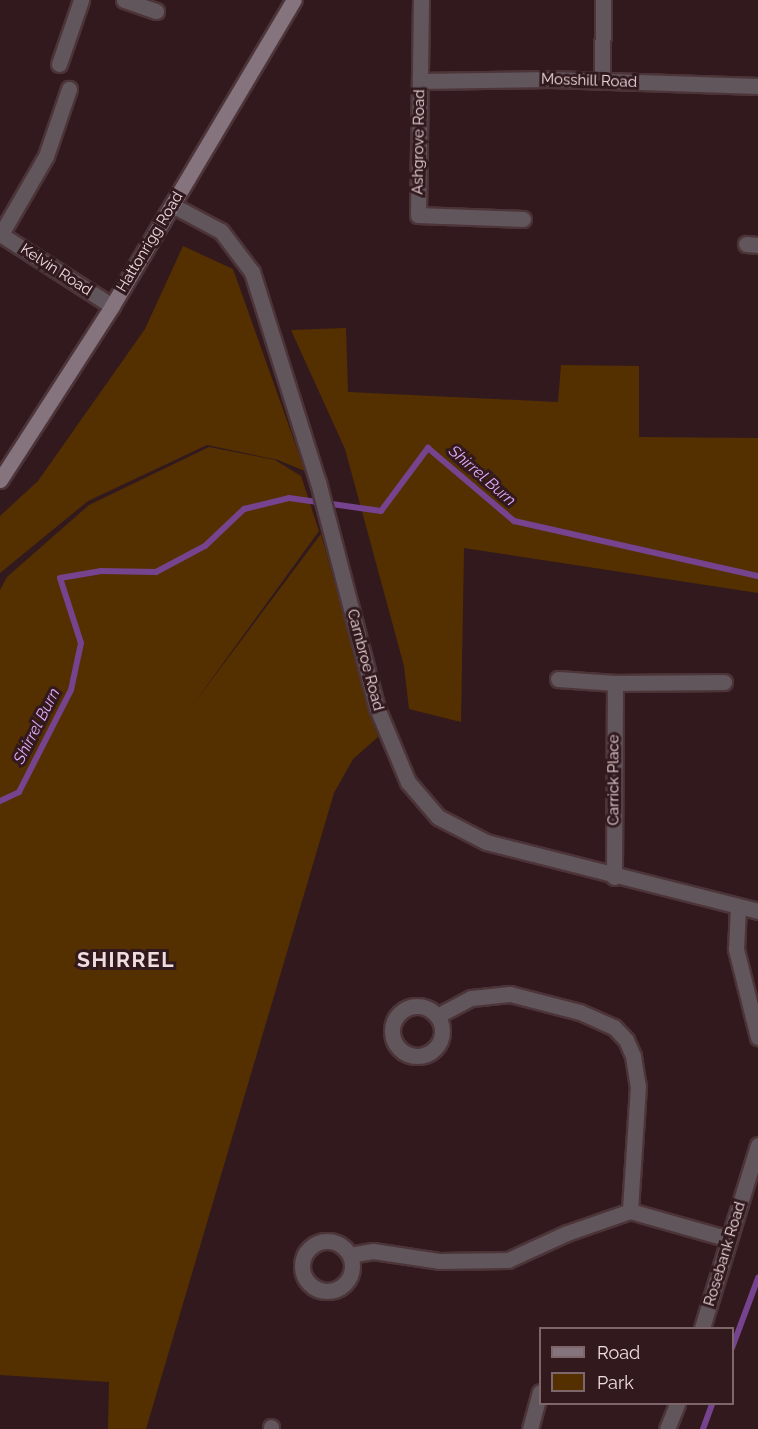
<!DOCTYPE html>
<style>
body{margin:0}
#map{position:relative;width:758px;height:1429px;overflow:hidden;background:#32191d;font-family:Raleway,sans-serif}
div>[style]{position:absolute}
.green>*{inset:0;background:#543001}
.stream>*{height:6px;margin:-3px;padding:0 3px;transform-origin:3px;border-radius:3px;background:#76438e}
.roads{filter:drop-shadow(2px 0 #4c3438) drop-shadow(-2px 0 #4c3438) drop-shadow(0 2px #4c3438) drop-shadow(0 -2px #4c3438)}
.street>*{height:15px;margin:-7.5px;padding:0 7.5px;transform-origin:7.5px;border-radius:7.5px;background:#61565c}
.street>.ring{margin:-7.5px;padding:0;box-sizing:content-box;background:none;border:15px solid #61565c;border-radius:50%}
.secondary>*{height:15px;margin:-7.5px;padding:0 7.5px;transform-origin:7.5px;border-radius:7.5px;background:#85737e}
span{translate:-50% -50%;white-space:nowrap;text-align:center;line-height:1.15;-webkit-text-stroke:6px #32191d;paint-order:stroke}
.street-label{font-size:15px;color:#efdddf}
.water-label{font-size:16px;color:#e3acfe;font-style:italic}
.district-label{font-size:21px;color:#efdddf;font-weight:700;letter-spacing:1.5px}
.legend{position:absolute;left:539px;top:1327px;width:195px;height:78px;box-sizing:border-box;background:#32191d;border:2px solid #7e676b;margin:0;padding:8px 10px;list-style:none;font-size:18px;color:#efdddf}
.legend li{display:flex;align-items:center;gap:12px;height:30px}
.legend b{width:30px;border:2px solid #7e676b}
</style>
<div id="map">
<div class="green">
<i style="clip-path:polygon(183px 246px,233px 269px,305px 471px,278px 460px,207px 445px,88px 501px,0 573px,0 516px,38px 481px,145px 329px)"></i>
<i style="clip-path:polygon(346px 328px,348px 392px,558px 402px,561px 365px,639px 366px,639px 437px,758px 438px,758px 593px,464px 548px,461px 722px,409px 709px,404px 666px,345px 449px,291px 330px)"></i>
<i style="clip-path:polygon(209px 447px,275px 460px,301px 476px,319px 531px,192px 706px,321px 534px,378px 737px,353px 759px,334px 793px,146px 1429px,108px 1429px,109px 1382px,0 1375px,0 590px,7px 577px,89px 505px)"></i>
</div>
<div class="stream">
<i style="left:0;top:801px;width:21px;rotate:-25deg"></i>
<i style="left:19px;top:792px;width:114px;rotate:-63deg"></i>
<i style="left:71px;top:690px;width:48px;rotate:-78deg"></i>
<i style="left:81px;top:643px;width:68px;rotate:-107.9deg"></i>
<i style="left:60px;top:578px;width:42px;rotate:-9.7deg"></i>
<i style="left:101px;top:571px;width:55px;rotate:1deg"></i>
<i style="left:156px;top:572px;width:55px;rotate:-28deg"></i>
<i style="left:205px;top:546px;width:54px;rotate:-43.5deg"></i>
<i style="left:244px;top:509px;width:46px;rotate:-13.7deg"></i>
<i style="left:289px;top:498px;width:93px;rotate:8deg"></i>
<i style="left:381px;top:511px;width:79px;rotate:-53.3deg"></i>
<i style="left:428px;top:448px;width:113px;rotate:40.3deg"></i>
<i style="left:514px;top:521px;width:250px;rotate:12.7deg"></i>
<i style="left:732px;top:1348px;width:75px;rotate:-69.6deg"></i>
<i style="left:703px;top:1429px;width:27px;rotate:-70deg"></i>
</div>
<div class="roads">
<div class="street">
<i style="left:124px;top:0;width:34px;rotate:19deg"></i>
<i style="left:421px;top:0;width:215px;rotate:90.8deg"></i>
<i style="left:418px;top:215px;width:105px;rotate:2.2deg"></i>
<i style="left:59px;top:64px;width:68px;rotate:-71deg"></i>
<i style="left:420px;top:81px;width:130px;rotate:-0.9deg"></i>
<i style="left:550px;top:79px;width:208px;rotate:1.9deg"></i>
<i style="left:602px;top:81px;width:81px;rotate:-89.3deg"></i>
<i style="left:172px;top:205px;width:55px;rotate:28deg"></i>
<i style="left:221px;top:231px;width:51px;rotate:52.9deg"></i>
<i style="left:252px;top:272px;width:220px;rotate:72.6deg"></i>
<i style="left:318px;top:482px;width:234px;rotate:75.4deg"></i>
<i style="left:377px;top:708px;width:80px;rotate:67.3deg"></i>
<i style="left:408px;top:782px;width:46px;rotate:49.4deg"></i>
<i style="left:438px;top:817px;width:54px;rotate:27.5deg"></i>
<i style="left:486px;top:842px;width:281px;rotate:14.2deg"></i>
<i style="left:0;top:234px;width:133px;rotate:32.7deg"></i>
<i style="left:1px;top:234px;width:90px;rotate:-60deg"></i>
<i style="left:46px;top:156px;width:71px;rotate:-71.1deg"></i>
<i style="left:746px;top:244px;width:12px;rotate:5deg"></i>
<i style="left:558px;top:679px;width:57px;rotate:4deg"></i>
<i style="left:615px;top:683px;width:194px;rotate:90.3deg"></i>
<i style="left:615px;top:683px;width:109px;rotate:-0.5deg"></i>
<i style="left:738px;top:907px;width:42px;rotate:92.7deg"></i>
<i style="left:736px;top:949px;width:91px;rotate:76deg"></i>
<i class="ring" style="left:392px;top:1006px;width:35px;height:35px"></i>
<i style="left:437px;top:1016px;width:38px;rotate:-28deg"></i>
<i style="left:471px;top:998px;width:39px;rotate:-6deg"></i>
<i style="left:510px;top:994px;width:72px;rotate:14.4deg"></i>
<i style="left:580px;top:1012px;width:37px;rotate:24deg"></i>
<i style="left:614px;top:1027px;width:18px;rotate:47deg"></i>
<i style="left:626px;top:1040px;width:17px;rotate:66deg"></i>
<i style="left:633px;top:1056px;width:30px;rotate:81deg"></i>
<i style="left:638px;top:1086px;width:125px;rotate:93.7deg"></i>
<i style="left:630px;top:1211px;width:103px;rotate:15.8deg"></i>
<i class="ring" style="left:302px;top:1241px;width:35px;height:35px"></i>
<i style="left:350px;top:1255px;width:23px;rotate:-10deg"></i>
<i style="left:373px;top:1251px;width:68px;rotate:8.5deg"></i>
<i style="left:440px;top:1261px;width:68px;rotate:-0.8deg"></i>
<i style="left:508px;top:1260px;width:65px;rotate:-24.6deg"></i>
<i style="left:567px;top:1233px;width:67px;rotate:-19.2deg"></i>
<i style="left:702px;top:1328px;width:191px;rotate:-73deg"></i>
<i style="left:271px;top:1429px;width:2px;rotate:-90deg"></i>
<i style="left:530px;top:1429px;width:38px;rotate:-75deg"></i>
<i style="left:667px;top:1429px;width:27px;rotate:-68deg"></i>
</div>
<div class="secondary">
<i style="left:0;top:480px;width:207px;rotate:-57.2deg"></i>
<i style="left:112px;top:306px;width:356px;rotate:-59.3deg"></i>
</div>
</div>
<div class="street-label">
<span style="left:589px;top:81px;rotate:2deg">Mosshill Road</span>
<span style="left:419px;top:142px;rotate:-89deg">Ashgrove Road</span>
<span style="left:150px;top:242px;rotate:-59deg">Hattonrigg Road</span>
<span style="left:56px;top:270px;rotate:33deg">Kelvin Road</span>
<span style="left:365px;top:660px;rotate:75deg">Carnbroe Road</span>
<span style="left:614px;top:780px;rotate:-90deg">Carrick Place</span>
<span style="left:725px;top:1254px;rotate:-73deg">Rosebank Road</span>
</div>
<div class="water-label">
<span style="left:482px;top:476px;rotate:41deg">Shirrel Burn</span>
<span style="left:37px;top:726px;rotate:-63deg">Shirrel Burn</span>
</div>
<div class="district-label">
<span style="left:126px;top:960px">SHIRREL</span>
</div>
<ul class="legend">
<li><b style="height:8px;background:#85737e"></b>Road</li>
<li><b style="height:16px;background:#543001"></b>Park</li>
</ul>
</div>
